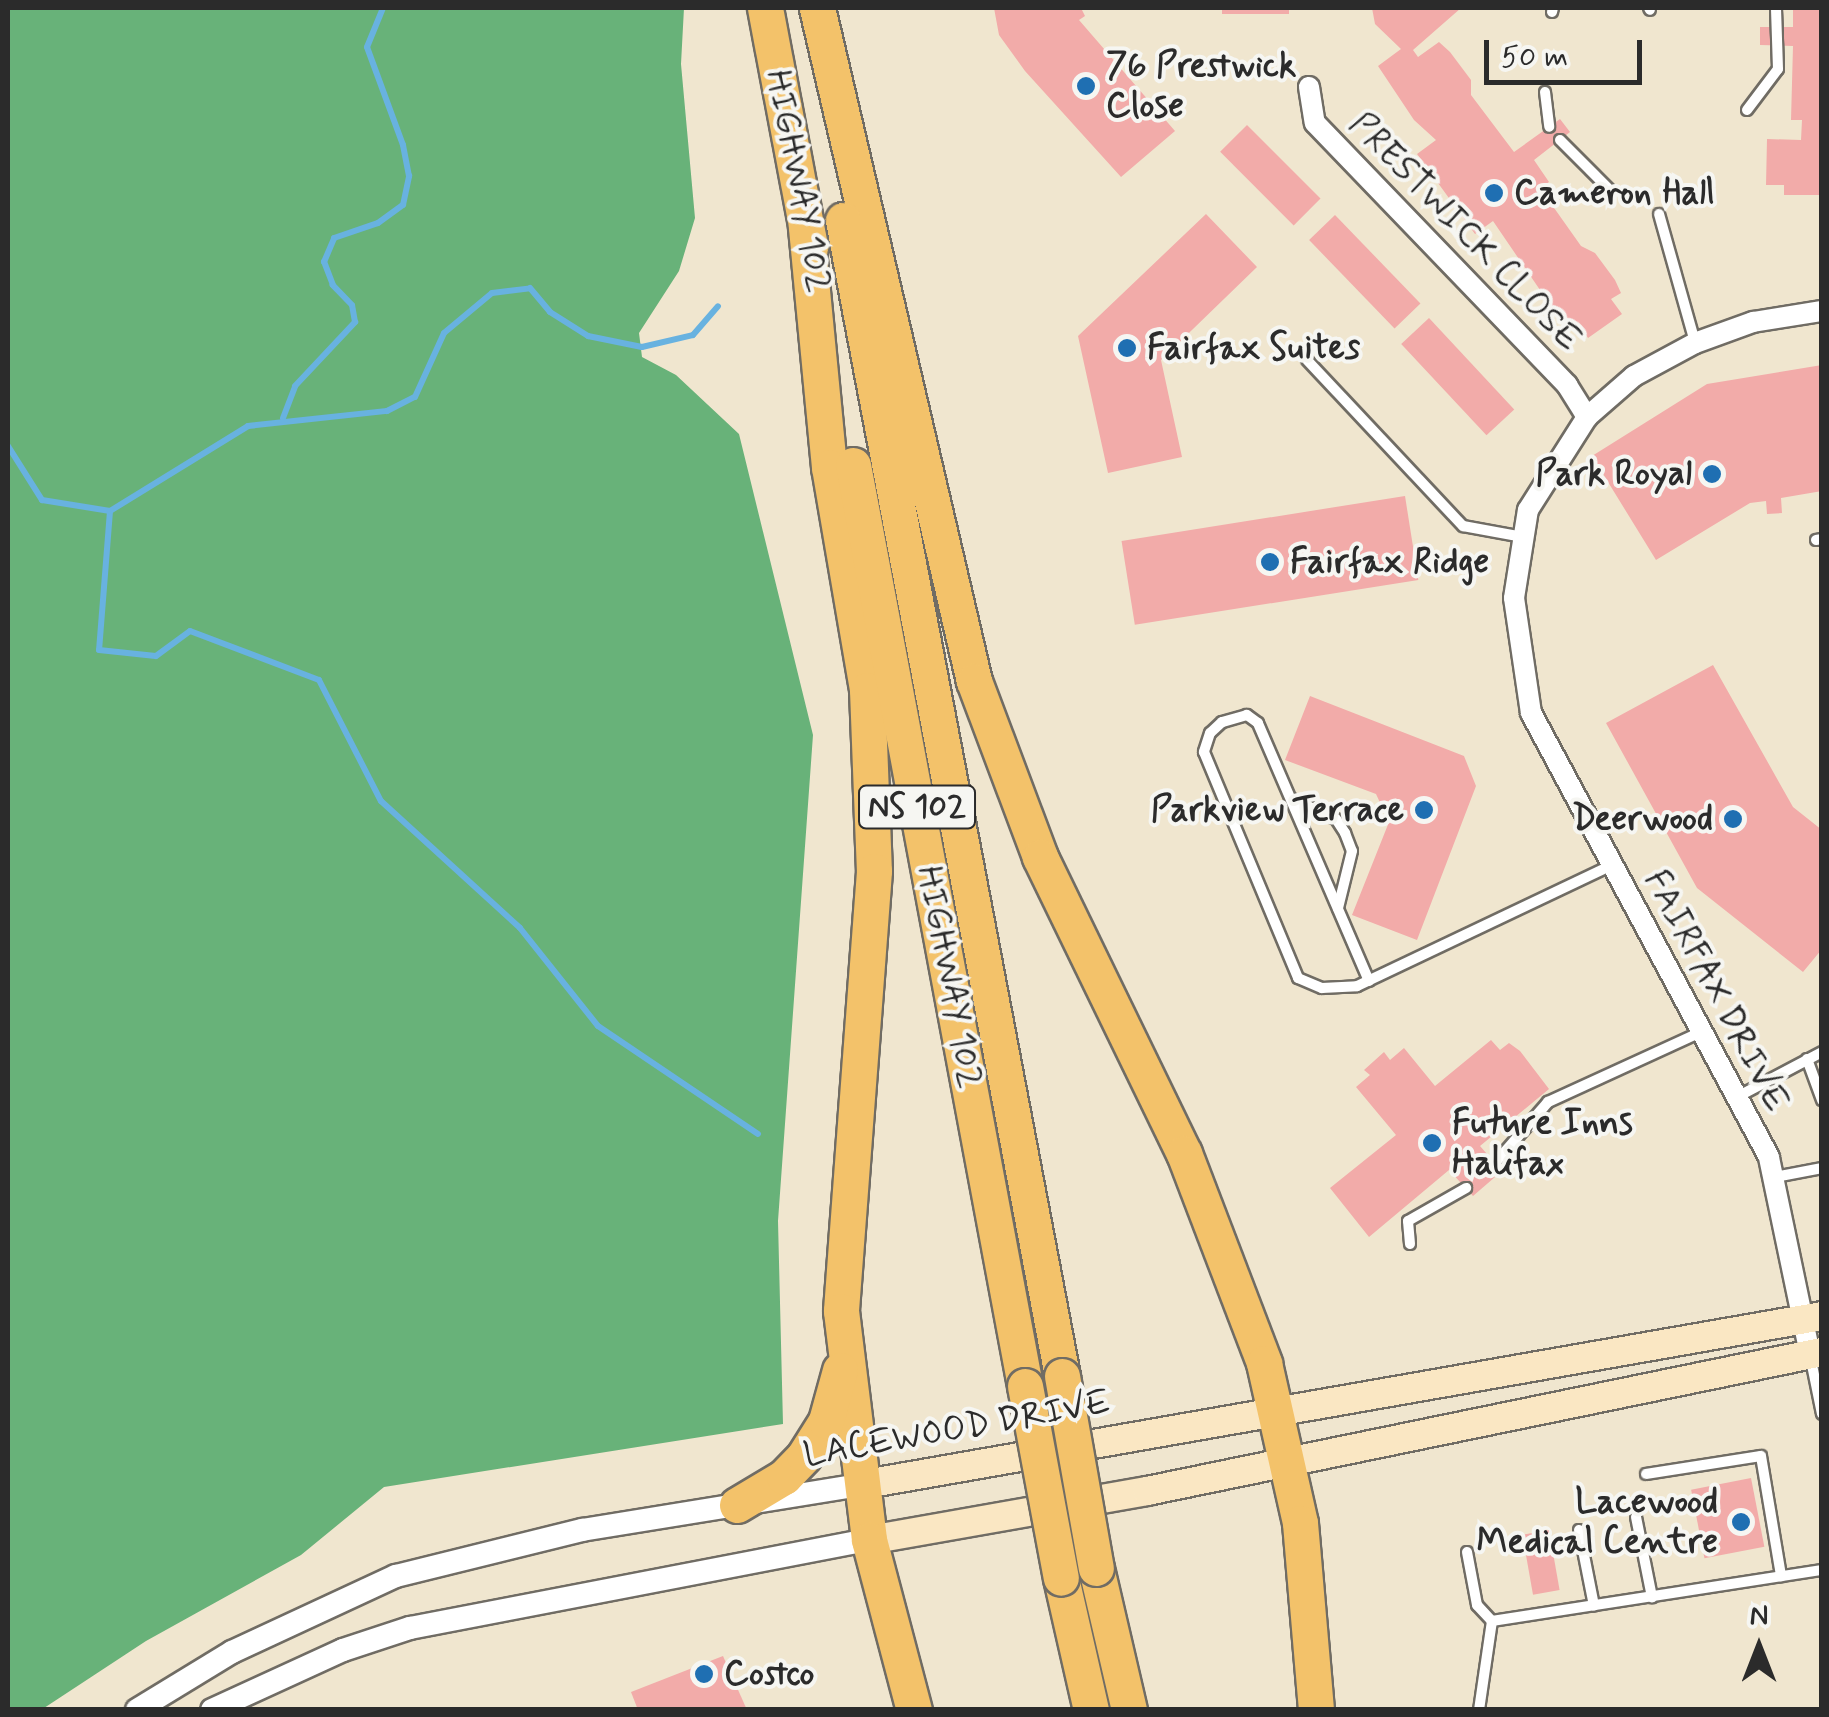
<!DOCTYPE html>
<style>
body{margin:0}
#map{position:relative;width:1829px;height:1717px;overflow:hidden;background:#f0e6cf;font-family:Mynerve,sans-serif}
div>[style]{position:absolute}
.forest>*{inset:0;background:#68b279}
.stream>*{height:6px;margin:-3px;padding:0 3px;transform-origin:3px;border-radius:3px;background:#68b2e0}
.building>*{inset:0;background:#f2aba9;transform-origin:0 0}
.roads{filter:drop-shadow(2px 0 #706c64) drop-shadow(-2px 0 #706c64) drop-shadow(0 2px #706c64) drop-shadow(0 -2px #706c64)}
.service>*{height:10px;margin:-5px;padding:0 5px;transform-origin:5px;border-radius:5px;background:#fff}
.minor>*{height:20px;margin:-10px;padding:0 10px;transform-origin:10px;border-radius:10px;background:#fff}
.tertiary>*{height:22px;margin:-11px;padding:0 11px;transform-origin:11px;border-radius:11px;background:#fff}
.secondary>*{height:28px;margin:-14px;padding:0 14px;transform-origin:14px;border-radius:14px;background:#fae7c3}
.motorway>*{height:35px;margin:-17.5px;padding:0 17.5px;transform-origin:17.5px;border-radius:17.5px;background:#f3c26a}
.bridges{filter:drop-shadow(2px 0 #706c64) drop-shadow(-2px 0 #706c64) drop-shadow(0 2px #706c64) drop-shadow(0 -2px #706c64)}
.motorway-bridge>*{height:35px;margin:-17.5px;padding:0 17.5px;transform-origin:17.5px;border-radius:17.5px;background:#f3c26a}
.dots>*{width:28px;height:28px;translate:-50% -50%;box-sizing:border-box;border:5px solid #f6f6f2;border-radius:50%}
span{translate:-50% -50%;white-space:nowrap;text-align:center;line-height:1.15;-webkit-text-stroke:8px #f6f6f2;paint-order:stroke}
.shield-label span{padding:2px 8px;background:#f6f6f2;border:2px solid;border-radius:8px;-webkit-text-stroke-width:0}
.shield-label{font-size:32px;color:#2b2b2b;font-weight:700}
.poi-label{font-size:35px;color:#2b2b2b;font-weight:700}
.left{translate:0 -50%;text-align:left}
.right{translate:-100% -50%;text-align:right}
.street-label{font-size:35px;color:#2b2b2b}
.frame{position:absolute;inset:0;border:10px solid #2b2b2b;pointer-events:none}
.north{position:absolute;left:1709px;top:1597px;width:100px;height:100px;-webkit-text-stroke:8px #f6f6f2;paint-order:stroke;rotate:0deg;font-size:28px;font-weight:700;line-height:40px;text-align:center;color:#2b2b2b}
.north::after{content:'';display:block;margin:auto;width:35px;height:45px;background:#2b2b2b;clip-path:polygon(50% 0,100% 100%,50% 72%,0 100%)}
.scale{position:absolute;left:1484px;top:40px;width:158px;height:45px;box-sizing:border-box;border:5px solid #2b2b2b;border-top:0;padding-left:12px;font-size:30px;line-height:35px;white-space:nowrap;color:#2b2b2b;-webkit-text-stroke:8px #f6f6f2;paint-order:stroke}
</style>
<div id="map">
<div class="forest">
<i style="clip-path:polygon(8px 8px,684px 8px,681px 64px,695px 218px,679px 271px,639px 333px,642px 357px,676px 375px,739px 434px,813px 735px,778px 1221px,783px 1424px,384px 1487px,301px 1555px,146px 1641px,41px 1710px,8px 1709px)"></i>
</div>
<div class="stream">
<i style="left:283px;top:418px;width:34px;rotate:-69deg"></i>
<i style="left:295px;top:386px;width:88px;rotate:-46.8deg"></i>
<i style="left:355px;top:322px;width:17px;rotate:-100deg"></i>
<i style="left:352px;top:305px;width:28px;rotate:-134deg"></i>
<i style="left:333px;top:285px;width:25px;rotate:-111deg"></i>
<i style="left:324px;top:262px;width:26px;rotate:-67deg"></i>
<i style="left:334px;top:238px;width:46px;rotate:-18.8deg"></i>
<i style="left:378px;top:223px;width:31px;rotate:-36deg"></i>
<i style="left:403px;top:205px;width:30px;rotate:-78deg"></i>
<i style="left:409px;top:176px;width:32px;rotate:-101deg"></i>
<i style="left:403px;top:145px;width:104px;rotate:-110.2deg"></i>
<i style="left:367px;top:47px;width:42px;rotate:-67.7deg"></i>
<i style="left:8px;top:446px;width:64px;rotate:57.8deg"></i>
<i style="left:42px;top:500px;width:69px;rotate:9.2deg"></i>
<i style="left:110px;top:511px;width:139px;rotate:94.5deg"></i>
<i style="left:99px;top:650px;width:57px;rotate:6deg"></i>
<i style="left:156px;top:656px;width:42px;rotate:-36.3deg"></i>
<i style="left:190px;top:631px;width:138px;rotate:20.8deg"></i>
<i style="left:319px;top:680px;width:136px;rotate:62.9deg"></i>
<i style="left:381px;top:801px;width:188px;rotate:42.4deg"></i>
<i style="left:520px;top:928px;width:125px;rotate:51.5deg"></i>
<i style="left:598px;top:1026px;width:193px;rotate:34deg"></i>
<i style="left:110px;top:511px;width:162px;rotate:-31.6deg"></i>
<i style="left:248px;top:426px;width:140px;rotate:-6.2deg"></i>
<i style="left:387px;top:411px;width:31px;rotate:-27deg"></i>
<i style="left:415px;top:397px;width:70px;rotate:-65.6deg"></i>
<i style="left:444px;top:333px;width:62px;rotate:-39.8deg"></i>
<i style="left:492px;top:293px;width:38px;rotate:-7deg"></i>
<i style="left:530px;top:288px;width:31px;rotate:50deg"></i>
<i style="left:550px;top:312px;width:45px;rotate:32.3deg"></i>
<i style="left:588px;top:336px;width:55px;rotate:11.5deg"></i>
<i style="left:642px;top:347px;width:52px;rotate:-13.2deg"></i>
<i style="left:693px;top:335px;width:38px;rotate:-49deg"></i>
</div>
<div class="building">
<i style="clip-path:polygon(994px 8px,1081px 8px,1085px 16px,1079px 20px,1175px 131px,1121px 177px,1025px 71px,999px 35px)"></i>
<i style="left:1222px;top:8px;width:67px;height:6px"></i>
<i style="clip-path:polygon(1372px 8px,1461px 8px,1413px 50px,1418px 57px,1439px 42px,1450px 52px,1471px 80px,1471px 95px,1514px 152px,1560px 119px,1570px 132px,1534px 160px,1549px 182px,1540px 188px,1581px 246px,1595px 253px,1615px 280px,1621px 293px,1611px 299px,1622px 314px,1588px 338px,1578px 323px,1568px 331px,1493px 221px,1475px 234px,1417px 154px,1436px 140px,1414px 120px,1378px 66px,1401px 49px,1375px 24px)"></i>
<i style="clip-path:polygon(1793px 8px,1822px 8px,1822px 195px,1784px 195px,1784px 185px,1766px 185px,1767px 139px,1801px 140px,1802px 120px,1791px 120px,1793px 46px,1760px 45px,1760px 27px,1793px 27px)"></i>
<i style="left:1247px;top:125px;width:104px;height:38px;rotate:45deg"></i>
<i style="clip-path:polygon(1206px 214px,1257px 267px,1161px 360px,1182px 457px,1108px 473px,1078px 336px)"></i>
<i style="left:1335px;top:215px;width:123px;height:36px;rotate:46deg"></i>
<i style="left:1429px;top:318px;width:125px;height:38px;rotate:47deg"></i>
<i style="clip-path:polygon(1822px 365px,1822px 491px,1781px 498px,1782px 513px,1767px 514px,1766px 501px,1750px 503px,1656px 560px,1592px 456px,1707px 384px)"></i>
<i style="left:1405px;top:496px;width:85px;height:287px;rotate:81deg"></i>
<i style="clip-path:polygon(1713px 665px,1793px 807px,1822px 830px,1822px 949px,1803px 972px,1697px 888px,1606px 723px)"></i>
<i style="clip-path:polygon(1310px 696px,1464px 756px,1476px 786px,1417px 940px,1352px 915px,1389px 822px,1376px 794px,1285px 760px)"></i>
<i style="clip-path:polygon(1491px 1040px,1500px 1050px,1509px 1043px,1520px 1051px,1549px 1089px,1480px 1146px,1502px 1171px,1473px 1196px,1449px 1170px,1369px 1237px,1330px 1188px,1396px 1135px,1356px 1087px,1370px 1075px,1364px 1070px,1384px 1052px,1390px 1060px,1404px 1048px,1435px 1086px)"></i>
<i style="left:1751px;top:1478px;width:70px;height:61px;rotate:79deg"></i>
<i style="left:1549px;top:1530px;width:61px;height:27px;rotate:80deg"></i>
<i style="clip-path:polygon(723px 1656px,747px 1710px,638px 1710px,631px 1692px)"></i>
</div>
<div class="roads">
<div class="service">
<i style="left:1649px;top:8px;width:2px;rotate:63deg"></i>
<i style="left:1552px;top:12px;width:4px;rotate:-76deg"></i>
<i style="left:1545px;top:92px;width:35px;rotate:83deg"></i>
<i style="left:1747px;top:110px;width:51px;rotate:-52.9deg"></i>
<i style="left:1778px;top:69px;width:61px;rotate:-91.9deg"></i>
<i style="left:1560px;top:140px;width:72px;rotate:45deg"></i>
<i style="left:1659px;top:214px;width:133px;rotate:74.3deg"></i>
<i style="left:1307px;top:360px;width:228px;rotate:46.8deg"></i>
<i style="left:1463px;top:526px;width:61px;rotate:10.4deg"></i>
<i style="left:1816px;top:540px;width:6px;rotate:-9deg"></i>
<i style="left:1292px;top:799px;width:48px;rotate:24.4deg"></i>
<i style="left:1336px;top:819px;width:17px;rotate:57deg"></i>
<i style="left:1345px;top:833px;width:19px;rotate:69deg"></i>
<i style="left:1352px;top:851px;width:59px;rotate:103.8deg"></i>
<i style="left:1369px;top:981px;width:281px;rotate:-113.3deg"></i>
<i style="left:1258px;top:723px;width:14px;rotate:-144deg"></i>
<i style="left:1247px;top:715px;width:26px;rotate:164deg"></i>
<i style="left:1222px;top:722px;width:16px;rotate:137deg"></i>
<i style="left:1210px;top:733px;width:20px;rotate:108deg"></i>
<i style="left:1204px;top:752px;width:245px;rotate:67.4deg"></i>
<i style="left:1298px;top:978px;width:26px;rotate:23deg"></i>
<i style="left:1322px;top:988px;width:35px;rotate:-3deg"></i>
<i style="left:1357px;top:986px;width:282px;rotate:-25.4deg"></i>
<i style="left:1807px;top:1059px;width:44px;rotate:69.9deg"></i>
<i style="left:1737px;top:1097px;width:96px;rotate:-27.9deg"></i>
<i style="left:1495px;top:1163px;width:81px;rotate:-49deg"></i>
<i style="left:1548px;top:1102px;width:168px;rotate:-24.6deg"></i>
<i style="left:1775px;top:1177px;width:48px;rotate:-10.8deg"></i>
<i style="left:1410px;top:1244px;width:23px;rotate:-95deg"></i>
<i style="left:1408px;top:1221px;width:67px;rotate:-29.6deg"></i>
<i style="left:1810px;top:1355px;width:60px;rotate:78.5deg"></i>
<i style="left:1646px;top:1474px;width:116px;rotate:-8.9deg"></i>
<i style="left:1761px;top:1456px;width:122px;rotate:80.5deg"></i>
<i style="left:1636px;top:1517px;width:82px;rotate:78.7deg"></i>
<i style="left:1579px;top:1530px;width:77px;rotate:78.8deg"></i>
<i style="left:1467px;top:1552px;width:54px;rotate:79.3deg"></i>
<i style="left:1477px;top:1605px;width:22px;rotate:47deg"></i>
<i style="left:1479px;top:1710px;width:90px;rotate:-81.7deg"></i>
<i style="left:1492px;top:1621px;width:334px;rotate:-8.8deg"></i>
</div>
<div class="minor">
<i style="left:1309px;top:87px;width:36px;rotate:81deg"></i>
<i style="left:1315px;top:123px;width:364px;rotate:46.1deg"></i>
<i style="left:1567px;top:385px;width:38px;rotate:58deg"></i>
<i style="left:1810px;top:1354px;width:201px;rotate:-101.8deg"></i>
<i style="left:1769px;top:1157px;width:504px;rotate:-118.19deg"></i>
<i style="left:1531px;top:713px;width:116px;rotate:-98.4deg"></i>
<i style="left:1514px;top:598px;width:89px;rotate:-81deg"></i>
<i style="left:1528px;top:510px;width:110px;rotate:-57.6deg"></i>
<i style="left:1587px;top:417px;width:62px;rotate:-41.1deg"></i>
<i style="left:1634px;top:376px;width:69px;rotate:-28.4deg"></i>
<i style="left:1695px;top:343px;width:62px;rotate:-19.9deg"></i>
<i style="left:1753px;top:322px;width:70px;rotate:-9.1deg"></i>
</div>
<div class="tertiary">
<i style="left:137px;top:1710px;width:111px;rotate:-31.4deg"></i>
<i style="left:232px;top:1652px;width:181px;rotate:-24.9deg"></i>
<i style="left:396px;top:1576px;width:192px;rotate:-13.9deg"></i>
<i style="left:582px;top:1530px;width:282px;rotate:-9.2deg"></i>
<i style="left:212px;top:1710px;width:144px;rotate:-24.6deg"></i>
<i style="left:343px;top:1650px;width:71px;rotate:-18.2deg"></i>
<i style="left:410px;top:1628px;width:467px;rotate:-10.9deg"></i>
</div>
<div class="secondary">
<i style="left:860px;top:1485px;width:977px;rotate:-9.96deg"></i>
<i style="left:869px;top:1540px;width:282px;rotate:-10deg"></i>
<i style="left:1147px;top:1491px;width:689px;rotate:-11.64deg"></i>
</div>
<div class="motorway">
<i style="left:765px;top:8px;width:243px;rotate:79.3deg"></i>
<i style="left:817px;top:8px;width:691px;rotate:76.87deg"></i>
<i style="left:974px;top:681px;width:188px;rotate:69.4deg"></i>
<i style="left:1040px;top:857px;width:329px;rotate:64.1deg"></i>
<i style="left:1184px;top:1153px;width:225px;rotate:69.1deg"></i>
<i style="left:1264px;top:1363px;width:164px;rotate:77.3deg"></i>
<i style="left:1300px;top:1523px;width:188px;rotate:85.1deg"></i>
<i style="left:843px;top:220px;width:1177px;rotate:79.27deg"></i>
<i style="left:806px;top:228px;width:240px;rotate:84.5deg"></i>
<i style="left:829px;top:467px;width:226px;rotate:80.3deg"></i>
<i style="left:867px;top:690px;width:181px;rotate:87.8deg"></i>
<i style="left:874px;top:871px;width:441px;rotate:94.3deg"></i>
<i style="left:841px;top:1311px;width:231px;rotate:83deg"></i>
<i style="left:869px;top:1540px;width:176px;rotate:75.2deg"></i>
<i style="left:853px;top:465px;width:937px;rotate:79.42deg"></i>
<i style="left:737px;top:1505px;width:55px;rotate:-30.8deg"></i>
<i style="left:784px;top:1477px;width:29px;rotate:-46deg"></i>
<i style="left:804px;top:1456px;width:41px;rotate:-57.8deg"></i>
<i style="left:826px;top:1421px;width:53px;rotate:-74.6deg"></i>
<i style="left:1096px;top:1568px;width:146px;rotate:76.9deg"></i>
<i style="left:1061px;top:1578px;width:135px;rotate:77.2deg"></i>
</div>
</div>
<div class="bridges">
<div class="motorway-bridge">
<i style="left:1062px;top:1376px;width:195px;rotate:80deg"></i>
<i style="left:1025px;top:1386px;width:195px;rotate:79.4deg"></i>
</div>
</div>
<div class="dots">
<i style="left:1086px;top:86px;background:#1f6fb2"></i>
<i style="left:1494px;top:193px;background:#1f6fb2"></i>
<i style="left:1127px;top:348px;background:#1f6fb2"></i>
<i style="left:1712px;top:474px;background:#1f6fb2"></i>
<i style="left:1270px;top:562px;background:#1f6fb2"></i>
<i style="left:1424px;top:810px;background:#1f6fb2"></i>
<i style="left:1733px;top:819px;background:#1f6fb2"></i>
<i style="left:1432px;top:1143px;background:#1f6fb2"></i>
<i style="left:1741px;top:1522px;background:#1f6fb2"></i>
<i style="left:704px;top:1674px;background:#1f6fb2"></i>
</div>
<div class="shield-label">
<span style="left:917px;top:807px">NS 102</span>
</div>
<div class="poi-label">
<span class="left" style="left:1106px;top:86px">76 Prestwick<br>Close</span>
<span class="left" style="left:1514px;top:193px">Cameron Hall</span>
<span class="left" style="left:1147px;top:348px">Fairfax Suites</span>
<span class="right" style="left:1692px;top:474px">Park Royal</span>
<span class="left" style="left:1290px;top:562px">Fairfax Ridge</span>
<span class="right" style="left:1404px;top:810px">Parkview Terrace</span>
<span class="right" style="left:1713px;top:819px">Deerwood</span>
<span class="left" style="left:1452px;top:1143px">Future Inns<br>Halifax</span>
<span class="right" style="left:1718px;top:1522px">Lacewood<br>Medical Centre</span>
<span class="left" style="left:724px;top:1674px">Costco</span>
</div>
<div class="street-label">
<span style="left:798px;top:181px;rotate:79deg">HIGHWAY 102</span>
<span style="left:1465px;top:232px;rotate:46deg">PRESTWICK CLOSE</span>
<span style="left:949px;top:977px;rotate:79deg">HIGHWAY 102</span>
<span style="left:1716px;top:991px;rotate:62deg">FAIRFAX DRIVE</span>
<span style="left:957px;top:1429px;rotate:-10deg">LACEWOOD DRIVE</span>
</div>
<div class="frame"></div>
<div class="north">N</div>
<div class="scale">50 m</div>
</div>
